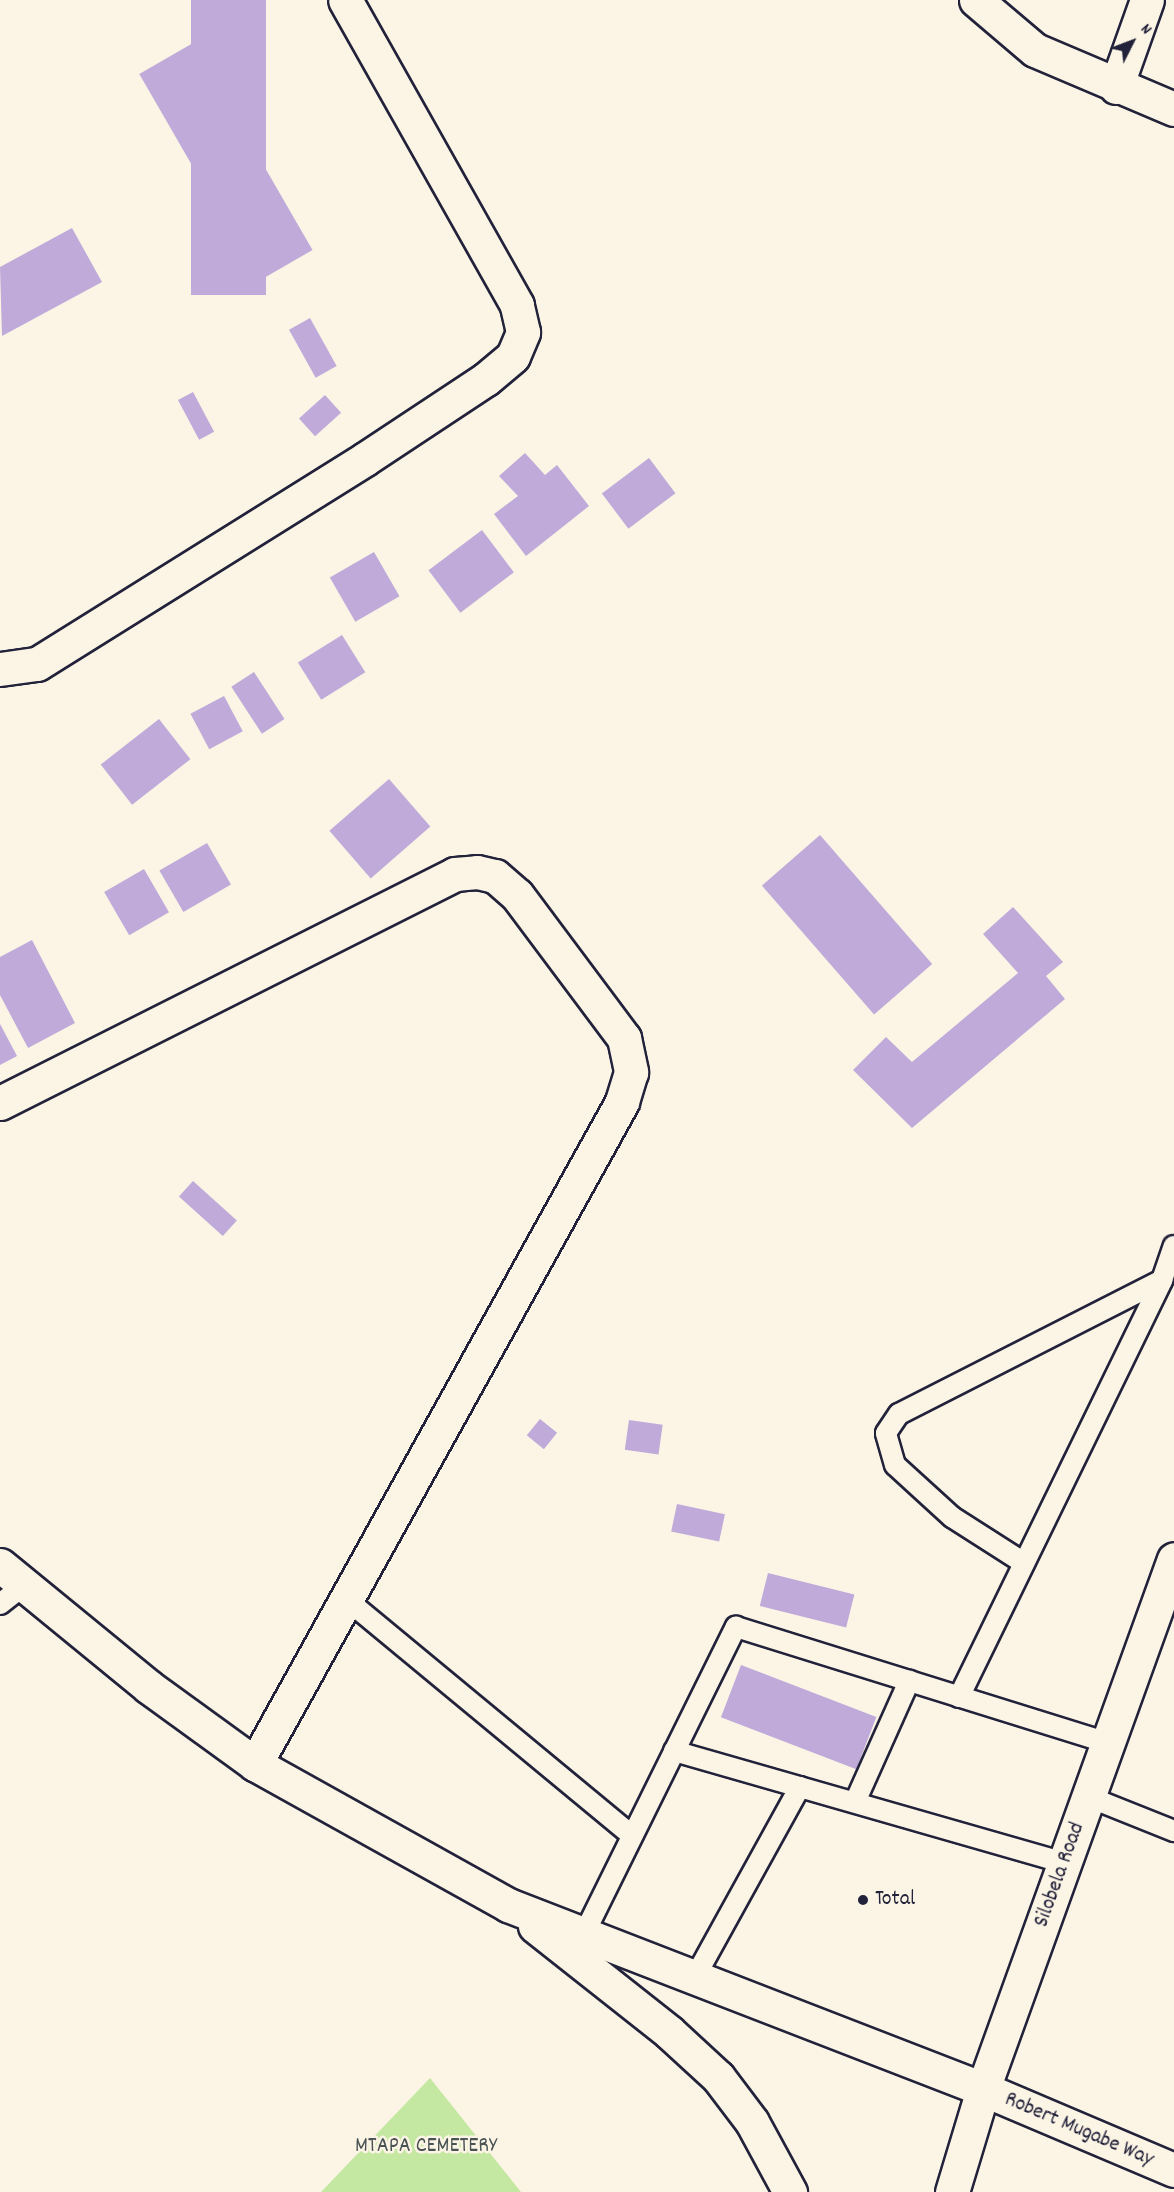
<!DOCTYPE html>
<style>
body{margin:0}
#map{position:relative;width:1174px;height:2192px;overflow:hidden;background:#fcf5e5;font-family:Dekko,sans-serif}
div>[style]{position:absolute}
.green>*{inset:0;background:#c4e7a1}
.building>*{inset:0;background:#bfaada;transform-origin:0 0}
.roads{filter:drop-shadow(2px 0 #22223b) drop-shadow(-2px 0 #22223b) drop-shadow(0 2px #22223b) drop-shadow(0 -2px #22223b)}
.lane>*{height:20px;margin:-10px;padding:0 10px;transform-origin:10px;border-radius:10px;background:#fcf5e5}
.street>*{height:33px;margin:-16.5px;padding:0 16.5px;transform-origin:16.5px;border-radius:16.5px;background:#fcf5e5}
.secondary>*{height:33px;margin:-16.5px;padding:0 16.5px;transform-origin:16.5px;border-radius:16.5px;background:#fcf5e5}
.dots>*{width:16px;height:16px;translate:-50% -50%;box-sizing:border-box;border:3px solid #fcf5e5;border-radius:50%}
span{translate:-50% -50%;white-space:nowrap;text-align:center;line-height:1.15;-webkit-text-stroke:5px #fcf5e5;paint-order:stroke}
.street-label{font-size:22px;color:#22223b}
.poi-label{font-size:22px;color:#22223b}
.left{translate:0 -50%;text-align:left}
.park-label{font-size:22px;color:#4a5354}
.north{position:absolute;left:1102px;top:12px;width:60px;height:60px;-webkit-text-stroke:4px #fcf5e5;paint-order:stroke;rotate:48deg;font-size:16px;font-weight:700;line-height:24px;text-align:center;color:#22223b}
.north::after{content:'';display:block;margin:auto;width:21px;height:27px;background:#22223b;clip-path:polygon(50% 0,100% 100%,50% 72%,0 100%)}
</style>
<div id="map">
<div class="green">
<i style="clip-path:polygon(430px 2078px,521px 2192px,321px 2192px)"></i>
</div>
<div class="building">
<i style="left:191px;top:0;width:75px;height:295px"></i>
<i style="left:193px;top:43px;width:239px;height:62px;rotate:60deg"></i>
<i style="clip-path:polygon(72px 228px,102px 282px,2px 336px,0 267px)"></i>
<i style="left:310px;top:318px;width:55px;height:24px;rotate:61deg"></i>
<i style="left:193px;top:392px;width:45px;height:17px;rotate:62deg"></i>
<i style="left:325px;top:395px;width:24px;height:35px;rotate:48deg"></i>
<i style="clip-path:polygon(525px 453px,545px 475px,557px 465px,589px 506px,526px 556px,494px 514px,518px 496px,499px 476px)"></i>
<i style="left:649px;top:458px;width:44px;height:59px;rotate:53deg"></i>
<i style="left:482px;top:530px;width:53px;height:67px;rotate:53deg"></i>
<i style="left:374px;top:552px;width:51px;height:51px;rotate:60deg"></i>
<i style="left:342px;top:635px;width:44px;height:52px;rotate:58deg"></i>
<i style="left:254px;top:672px;width:56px;height:27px;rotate:57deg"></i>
<i style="left:224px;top:696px;width:40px;height:38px;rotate:62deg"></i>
<i style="left:159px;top:719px;width:51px;height:74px;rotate:52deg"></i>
<i style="left:389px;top:779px;width:63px;height:79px;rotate:49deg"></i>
<i style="left:820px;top:835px;width:171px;height:77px;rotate:49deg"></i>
<i style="left:207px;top:843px;width:48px;height:55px;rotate:60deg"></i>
<i style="left:144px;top:869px;width:50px;height:46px;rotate:60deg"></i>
<i style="clip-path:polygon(1013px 907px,1063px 962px,1046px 976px,1065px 999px,912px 1128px,853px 1070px,886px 1037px,912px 1062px,1018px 973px,983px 934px)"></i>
<i style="clip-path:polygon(32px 940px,75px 1023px,28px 1048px,0 995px,0 957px)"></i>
<i style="clip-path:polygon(0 1024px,17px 1056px,0 1065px)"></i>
<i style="left:193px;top:1181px;width:59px;height:21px;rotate:42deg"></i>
<i style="left:540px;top:1419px;width:22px;height:21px;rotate:39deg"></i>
<i style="left:629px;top:1420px;width:34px;height:30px;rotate:8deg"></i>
<i style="left:677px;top:1504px;width:49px;height:28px;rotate:12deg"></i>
<i style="left:768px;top:1573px;width:89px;height:34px;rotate:14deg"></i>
<i style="left:741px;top:1665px;width:145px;height:56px;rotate:21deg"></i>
</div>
<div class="roads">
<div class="lane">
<i style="left:1024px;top:1563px;width:85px;rotate:-147.4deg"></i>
<i style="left:952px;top:1517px;width:77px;rotate:-137.6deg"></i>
<i style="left:895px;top:1465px;width:33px;rotate:-106deg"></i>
<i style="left:886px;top:1433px;width:23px;rotate:-56deg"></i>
<i style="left:899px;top:1414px;width:295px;rotate:-27deg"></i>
<i style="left:346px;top:1599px;width:371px;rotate:39.6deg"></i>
<i style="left:0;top:1604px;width:29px;rotate:-38deg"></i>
<i style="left:959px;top:1697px;width:464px;rotate:-64deg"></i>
<i style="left:1162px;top:1280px;width:36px;rotate:-71deg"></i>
<i style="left:674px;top:1751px;width:407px;rotate:16deg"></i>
<i style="left:1089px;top:1797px;width:92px;rotate:21.8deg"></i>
<i style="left:855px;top:1802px;width:133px;rotate:-65.9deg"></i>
<i style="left:584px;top:1934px;width:343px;rotate:-63.7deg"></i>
<i style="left:736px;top:1627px;width:390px;rotate:17.3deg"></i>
<i style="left:695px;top:1977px;width:217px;rotate:-61.1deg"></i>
</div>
<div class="street">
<i style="left:976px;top:0;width:77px;rotate:40.3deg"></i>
<i style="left:1035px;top:50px;width:151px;rotate:23deg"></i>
<i style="left:1116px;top:87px;width:92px;rotate:-70.4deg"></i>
<i style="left:0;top:669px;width:37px;rotate:-8deg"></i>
<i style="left:37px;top:664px;width:387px;rotate:-32deg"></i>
<i style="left:365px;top:459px;width:145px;rotate:-33.5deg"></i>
<i style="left:486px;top:379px;width:35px;rotate:-40deg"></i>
<i style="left:513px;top:356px;width:26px;rotate:-67deg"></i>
<i style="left:523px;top:332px;width:28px;rotate:-103deg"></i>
<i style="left:517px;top:305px;width:350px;rotate:-119.4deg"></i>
<i style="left:0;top:1103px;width:509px;rotate:-26.72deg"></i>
<i style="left:455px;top:874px;width:22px;rotate:-5deg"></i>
<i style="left:477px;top:872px;width:18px;rotate:13deg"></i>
<i style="left:495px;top:876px;width:29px;rotate:41deg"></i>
<i style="left:517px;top:895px;width:179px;rotate:53.2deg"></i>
<i style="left:624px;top:1038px;width:35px;rotate:78deg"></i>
<i style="left:631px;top:1072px;width:31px;rotate:107deg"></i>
<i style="left:622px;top:1102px;width:757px;rotate:119deg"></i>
</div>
<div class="secondary">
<i style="left:0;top:1565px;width:193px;rotate:39.3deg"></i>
<i style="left:149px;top:1687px;width:131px;rotate:36deg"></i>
<i style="left:255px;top:1764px;width:290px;rotate:29.1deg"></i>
<i style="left:508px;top:1905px;width:509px;rotate:21.17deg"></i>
<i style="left:983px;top:2089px;width:207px;rotate:23deg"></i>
<i style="left:535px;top:1926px;width:171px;rotate:38.3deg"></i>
<i style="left:669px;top:2032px;width:67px;rotate:42.6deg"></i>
<i style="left:718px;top:2077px;width:56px;rotate:52.9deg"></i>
<i style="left:752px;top:2122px;width:80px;rotate:61.5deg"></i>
<i style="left:952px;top:2192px;width:108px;rotate:-73.2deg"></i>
<i style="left:983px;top:2089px;width:563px;rotate:-70.18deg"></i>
</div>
</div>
<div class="dots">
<i style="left:863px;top:1900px;background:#22223b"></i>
</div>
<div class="street-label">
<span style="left:1060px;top:1875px;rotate:-70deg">Silobela Road</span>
<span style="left:1079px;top:2130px;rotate:23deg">Robert Mugabe Way</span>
</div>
<div class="poi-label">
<span class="left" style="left:875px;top:1900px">Total</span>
</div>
<div class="park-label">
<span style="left:426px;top:2147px">MTAPA CEMETERY</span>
</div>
<div class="north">N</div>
</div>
